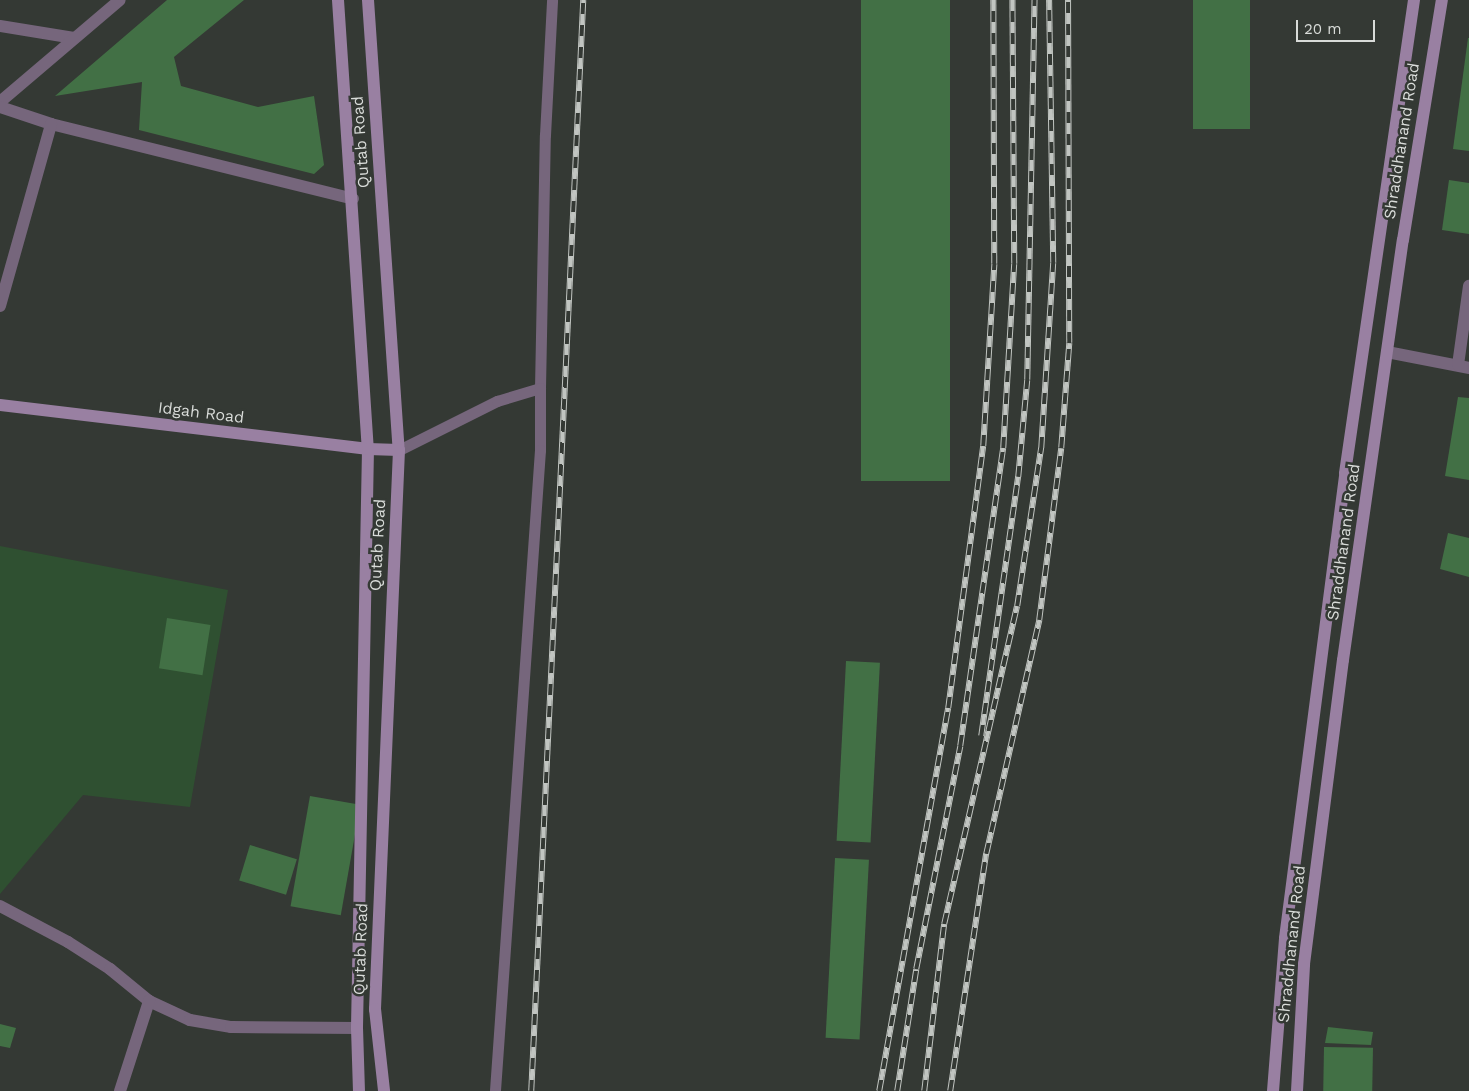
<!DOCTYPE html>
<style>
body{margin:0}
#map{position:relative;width:1469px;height:1091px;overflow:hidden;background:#343934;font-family:"Work Sans",sans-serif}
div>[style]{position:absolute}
.green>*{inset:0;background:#2f5031}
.building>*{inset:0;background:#427045;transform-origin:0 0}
.lane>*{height:11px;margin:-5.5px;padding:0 5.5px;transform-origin:5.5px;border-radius:5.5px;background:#76667c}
.street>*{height:12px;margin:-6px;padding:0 6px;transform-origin:6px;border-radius:6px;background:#76667c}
.secondary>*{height:12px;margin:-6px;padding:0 6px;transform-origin:6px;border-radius:6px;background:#9980a2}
.rail>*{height:5.5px;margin-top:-2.75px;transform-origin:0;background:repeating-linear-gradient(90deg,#343934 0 11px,#c1c5c1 0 22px);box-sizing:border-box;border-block:1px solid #c1c5c1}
span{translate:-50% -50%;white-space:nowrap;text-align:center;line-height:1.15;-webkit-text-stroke:5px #343934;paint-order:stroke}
.street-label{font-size:16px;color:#d9dcd9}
.scale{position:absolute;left:1296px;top:20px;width:79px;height:22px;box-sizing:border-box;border:2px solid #d9dcd9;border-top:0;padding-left:6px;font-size:15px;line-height:18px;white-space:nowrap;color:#d9dcd9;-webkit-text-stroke:4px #343934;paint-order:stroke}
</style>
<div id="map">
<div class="green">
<i style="clip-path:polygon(0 546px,228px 590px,190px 807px,83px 795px,0 894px)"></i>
</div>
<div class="building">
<i style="clip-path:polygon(167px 0,244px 0,174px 57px,181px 86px,258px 107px,314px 96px,324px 165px,314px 174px,139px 130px,142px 82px,55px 96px)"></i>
<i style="left:861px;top:0;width:89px;height:481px"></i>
<i style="left:1193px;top:0;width:57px;height:129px"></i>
<i style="clip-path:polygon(1468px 38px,1469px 38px,1469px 151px,1453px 149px)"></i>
<i style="clip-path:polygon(1449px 180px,1469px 183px,1469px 234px,1442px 230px)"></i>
<i style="clip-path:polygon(1458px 397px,1469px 398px,1469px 480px,1445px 476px)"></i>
<i style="clip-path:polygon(1448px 533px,1469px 538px,1469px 577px,1440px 569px)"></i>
<i style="left:167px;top:618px;width:44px;height:51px;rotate:9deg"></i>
<i style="left:846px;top:661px;width:34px;height:180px;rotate:3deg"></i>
<i style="left:310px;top:796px;width:51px;height:112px;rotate:10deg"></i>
<i style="left:250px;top:845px;width:49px;height:37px;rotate:17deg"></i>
<i style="left:835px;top:858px;width:34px;height:180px;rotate:3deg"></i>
<i style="clip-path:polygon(0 1024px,16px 1028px,10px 1048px,0 1046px)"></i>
<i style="clip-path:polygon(1328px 1027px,1373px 1032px,1371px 1045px,1325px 1043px)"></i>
<i style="left:1324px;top:1047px;width:49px;height:44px;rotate:1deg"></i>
</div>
<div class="lane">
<i style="left:540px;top:388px;width:253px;rotate:-88.9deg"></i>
<i style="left:545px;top:135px;width:135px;rotate:-87deg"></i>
<i style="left:399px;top:450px;width:110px;rotate:-26.6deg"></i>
<i style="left:497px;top:401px;width:45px;rotate:-16.8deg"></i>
<i style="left:540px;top:388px;width:62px;rotate:90deg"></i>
<i style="left:540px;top:450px;width:643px;rotate:94.02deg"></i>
</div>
<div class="street">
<i style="left:0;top:26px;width:75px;rotate:9.2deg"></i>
<i style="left:0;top:102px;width:157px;rotate:-40.4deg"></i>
<i style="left:0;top:107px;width:54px;rotate:18.4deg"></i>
<i style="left:51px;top:124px;width:311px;rotate:13.9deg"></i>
<i style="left:0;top:306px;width:189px;rotate:-74.3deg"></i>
<i style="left:1387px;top:352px;width:84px;rotate:11deg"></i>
<i style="left:1458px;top:365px;width:80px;rotate:-82.1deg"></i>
<i style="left:0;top:906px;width:77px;rotate:27.9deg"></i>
<i style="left:68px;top:942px;width:50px;rotate:32.7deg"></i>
<i style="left:110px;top:969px;width:50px;rotate:39.4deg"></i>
<i style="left:149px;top:1001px;width:45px;rotate:24.9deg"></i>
<i style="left:190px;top:1020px;width:42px;rotate:9.7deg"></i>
<i style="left:231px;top:1027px;width:126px;rotate:0.5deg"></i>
<i style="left:120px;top:1091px;width:95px;rotate:-72.1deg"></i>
</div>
<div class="secondary">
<i style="left:338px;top:0;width:450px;rotate:86.2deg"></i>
<i style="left:368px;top:449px;width:579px;rotate:91.09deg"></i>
<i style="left:357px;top:1028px;width:63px;rotate:88.2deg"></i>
<i style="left:368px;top:0;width:451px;rotate:86.1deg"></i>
<i style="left:399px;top:450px;width:560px;rotate:92.46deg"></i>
<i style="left:375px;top:1009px;width:82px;rotate:83.7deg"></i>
<i style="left:0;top:405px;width:371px;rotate:6.8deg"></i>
<i style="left:368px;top:449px;width:31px;rotate:2deg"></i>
<i style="left:1273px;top:1091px;width:153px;rotate:-85.5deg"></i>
<i style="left:1285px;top:938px;width:469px;rotate:-82.6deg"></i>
<i style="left:1345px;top:473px;width:478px;rotate:-81.7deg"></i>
<i style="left:1297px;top:1091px;width:127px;rotate:-86.8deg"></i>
<i style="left:1304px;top:964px;width:306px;rotate:-82.7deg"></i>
<i style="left:1343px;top:660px;width:424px;rotate:-81.9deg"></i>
<i style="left:1403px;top:240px;width:243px;rotate:-80.8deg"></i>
</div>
<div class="rail">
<i style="left:981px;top:736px;width:262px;rotate:-81.9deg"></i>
<i style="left:1018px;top:477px;width:97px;rotate:-84.7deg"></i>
<i style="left:1027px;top:380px;width:380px;rotate:-88.9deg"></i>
<i style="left:531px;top:1091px;width:1092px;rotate:-87.27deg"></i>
<i style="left:879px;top:1091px;width:389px;rotate:-79.8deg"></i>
<i style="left:948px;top:708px;width:264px;rotate:-82.4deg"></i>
<i style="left:983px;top:446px;width:182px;rotate:-86.5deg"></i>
<i style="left:994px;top:264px;width:264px;rotate:-90.2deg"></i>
<i style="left:897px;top:1091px;width:123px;rotate:-81.1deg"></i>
<i style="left:916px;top:969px;width:227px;rotate:-78.8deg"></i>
<i style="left:960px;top:746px;width:301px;rotate:-81.8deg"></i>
<i style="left:1003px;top:448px;width:184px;rotate:-86.6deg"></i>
<i style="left:1014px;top:264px;width:264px;rotate:-90.4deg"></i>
<i style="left:924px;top:1091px;width:168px;rotate:-83.2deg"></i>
<i style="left:944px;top:924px;width:326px;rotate:-77.1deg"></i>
<i style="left:1017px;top:606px;width:160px;rotate:-81.4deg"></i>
<i style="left:1041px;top:448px;width:185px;rotate:-86.3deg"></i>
<i style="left:1053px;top:263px;width:263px;rotate:-90.9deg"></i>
<i style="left:950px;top:1091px;width:240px;rotate:-81.4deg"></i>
<i style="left:986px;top:854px;width:240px;rotate:-77.2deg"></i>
<i style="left:1039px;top:620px;width:173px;rotate:-82.7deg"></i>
<i style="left:1061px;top:448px;width:105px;rotate:-85.6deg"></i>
<i style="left:1069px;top:343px;width:343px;rotate:-90.2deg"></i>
</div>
<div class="street-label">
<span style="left:1402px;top:141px;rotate:-81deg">Shraddhanand Road</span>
<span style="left:361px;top:142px;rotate:-94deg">Qutab Road</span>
<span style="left:201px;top:413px;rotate:7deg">Idgah Road</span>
<span style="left:1344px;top:542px;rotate:-82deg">Shraddhanand Road</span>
<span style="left:378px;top:545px;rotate:-87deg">Qutab Road</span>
<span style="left:1292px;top:944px;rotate:-84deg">Shraddhanand Road</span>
<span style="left:361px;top:949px;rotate:-88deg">Qutab Road</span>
</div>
<div class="scale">20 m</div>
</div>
